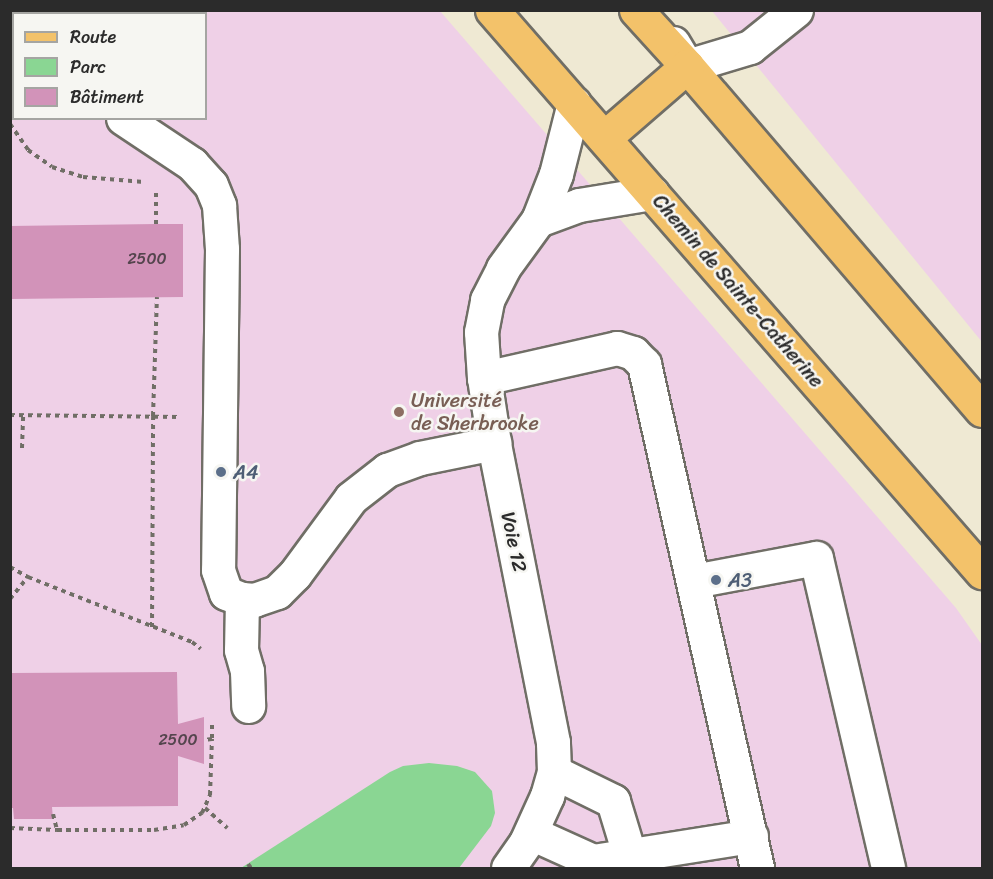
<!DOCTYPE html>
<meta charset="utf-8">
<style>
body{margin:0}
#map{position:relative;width:993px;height:879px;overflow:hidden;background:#efe9d3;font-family:Sriracha,sans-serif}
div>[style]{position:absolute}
.built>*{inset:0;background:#efd0e7}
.green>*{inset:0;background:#8ad693}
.building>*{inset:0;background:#d293b9}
.path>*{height:4px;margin-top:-2px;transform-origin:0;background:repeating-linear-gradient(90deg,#706e66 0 4.5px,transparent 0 9px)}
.roads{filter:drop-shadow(2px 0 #706e66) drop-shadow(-2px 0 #706e66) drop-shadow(0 2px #706e66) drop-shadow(0 -2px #706e66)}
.minor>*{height:33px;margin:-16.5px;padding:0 16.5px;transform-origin:16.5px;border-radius:16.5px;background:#fff}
.major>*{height:33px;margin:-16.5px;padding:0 16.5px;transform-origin:16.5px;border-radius:16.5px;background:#f3c26a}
.dots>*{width:16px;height:16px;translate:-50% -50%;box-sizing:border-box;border:3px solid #f6f6f2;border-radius:50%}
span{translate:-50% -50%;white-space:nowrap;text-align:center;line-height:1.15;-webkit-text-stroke:5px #f6f6f2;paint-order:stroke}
.number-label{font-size:16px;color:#55454e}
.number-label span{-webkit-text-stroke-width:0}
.street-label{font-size:20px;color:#2b2b2b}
.education-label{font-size:20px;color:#785e54}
.left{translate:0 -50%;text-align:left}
.service-label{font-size:20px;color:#4e5e75}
.frame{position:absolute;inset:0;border:12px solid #2b2b2b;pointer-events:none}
.legend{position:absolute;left:12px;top:12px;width:195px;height:108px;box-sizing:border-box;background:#f6f6f2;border:2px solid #a5a5a2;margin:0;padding:8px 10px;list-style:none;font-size:18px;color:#2b2b2b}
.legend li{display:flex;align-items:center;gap:12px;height:30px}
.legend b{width:30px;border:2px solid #a5a5a2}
</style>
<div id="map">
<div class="built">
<i style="clip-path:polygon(evenodd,10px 11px,440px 11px,956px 608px,982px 645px,982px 868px,11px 868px,10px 11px,14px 14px,206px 14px,206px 118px,14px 118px,14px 14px)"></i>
<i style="clip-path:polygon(712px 11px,982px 11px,982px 342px)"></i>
</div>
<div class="green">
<i style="clip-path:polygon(429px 763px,457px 766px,475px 772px,492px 791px,495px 813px,491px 826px,459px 868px,241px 868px,390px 772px,403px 766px)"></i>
</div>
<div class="building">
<i style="clip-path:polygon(156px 224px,183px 224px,183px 297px,10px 299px,10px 226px)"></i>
<i style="clip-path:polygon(177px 672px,178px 724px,204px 717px,204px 764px,178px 756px,178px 806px,52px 807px,53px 819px,14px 819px,13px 808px,10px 808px,10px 673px)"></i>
</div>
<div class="path">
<i style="left:10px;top:124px;width:32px;rotate:55deg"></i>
<i style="left:28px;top:150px;width:29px;rotate:35deg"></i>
<i style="left:52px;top:167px;width:33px;rotate:18deg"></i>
<i style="left:83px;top:177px;width:61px;rotate:4.7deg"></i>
<i style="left:156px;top:224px;width:34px;rotate:-90deg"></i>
<i style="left:10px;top:415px;width:170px;rotate:0.7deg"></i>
<i style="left:22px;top:448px;width:32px;rotate:-88deg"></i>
<i style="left:10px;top:567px;width:21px;rotate:29deg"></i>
<i style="left:28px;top:577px;width:176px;rotate:21.6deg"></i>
<i style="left:192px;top:642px;width:11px;rotate:38deg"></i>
<i style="left:10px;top:599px;width:28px;rotate:-51deg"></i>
<i style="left:152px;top:627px;width:211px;rotate:-89.7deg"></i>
<i style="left:153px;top:416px;width:119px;rotate:-88.1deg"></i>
<i style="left:212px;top:725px;width:14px;rotate:90deg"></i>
<i style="left:205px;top:808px;width:30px;rotate:42deg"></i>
<i style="left:53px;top:814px;width:16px;rotate:76deg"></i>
<i style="left:57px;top:830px;width:97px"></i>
<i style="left:154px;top:830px;width:30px;rotate:-9deg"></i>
<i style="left:184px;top:825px;width:22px;rotate:-34deg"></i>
<i style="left:202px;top:813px;width:20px;rotate:-66deg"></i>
<i style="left:210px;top:795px;width:56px;rotate:-88deg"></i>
<i style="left:212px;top:739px;width:8px;rotate:173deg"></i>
<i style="left:10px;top:828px;width:47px;rotate:2.4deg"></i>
<i style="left:248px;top:864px;width:5px;rotate:53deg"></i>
</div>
<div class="roads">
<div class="minor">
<i style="left:41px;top:10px;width:4px;rotate:63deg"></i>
<i style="left:673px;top:43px;width:27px;rotate:59deg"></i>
<i style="left:687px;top:66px;width:66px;rotate:-16.8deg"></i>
<i style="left:750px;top:47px;width:59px;rotate:-38.8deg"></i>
<i style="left:123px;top:118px;width:83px;rotate:33.7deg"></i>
<i style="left:192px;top:164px;width:28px;rotate:48deg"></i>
<i style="left:211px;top:185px;width:22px;rotate:68deg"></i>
<i style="left:219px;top:205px;width:44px;rotate:86.1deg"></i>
<i style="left:222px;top:249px;width:321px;rotate:90.7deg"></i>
<i style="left:218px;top:570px;width:24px;rotate:71deg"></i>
<i style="left:226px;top:593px;width:17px;rotate:21deg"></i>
<i style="left:242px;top:599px;width:12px;rotate:5deg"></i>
<i style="left:254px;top:600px;width:24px;rotate:-19deg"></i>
<i style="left:277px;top:592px;width:25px;rotate:-45deg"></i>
<i style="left:295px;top:574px;width:94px;rotate:-53.6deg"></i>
<i style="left:351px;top:498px;width:46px;rotate:-37.9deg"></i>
<i style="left:387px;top:470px;width:35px;rotate:-20deg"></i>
<i style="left:420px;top:458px;width:76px;rotate:-11.5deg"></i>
<i style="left:538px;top:220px;width:44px;rotate:-20.1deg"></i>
<i style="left:579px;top:205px;width:74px;rotate:-9.3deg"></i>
<i style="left:484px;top:378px;width:136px;rotate:-12.7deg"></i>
<i style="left:617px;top:348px;width:17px;rotate:17deg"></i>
<i style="left:633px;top:353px;width:16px;rotate:45deg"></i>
<i style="left:644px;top:364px;width:517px;rotate:77.36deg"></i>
<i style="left:694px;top:581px;width:124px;rotate:-10.7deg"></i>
<i style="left:816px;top:558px;width:318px;rotate:76.9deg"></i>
<i style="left:242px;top:599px;width:51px;rotate:91.1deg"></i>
<i style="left:241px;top:650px;width:22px;rotate:74deg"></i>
<i style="left:247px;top:671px;width:35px;rotate:88deg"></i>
<i style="left:554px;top:772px;width:66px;rotate:26.2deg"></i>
<i style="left:613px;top:801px;width:59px;rotate:73.1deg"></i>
<i style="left:531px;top:833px;width:68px;rotate:24.3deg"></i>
<i style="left:593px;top:861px;width:160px;rotate:-9deg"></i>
<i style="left:508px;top:868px;width:32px;rotate:-55deg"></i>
<i style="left:526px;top:842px;width:51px;rotate:-65.5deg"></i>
<i style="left:547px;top:796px;width:25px;rotate:-74deg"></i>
<i style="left:554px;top:772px;width:30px;rotate:-92deg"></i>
<i style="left:553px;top:742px;width:305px;rotate:-101.2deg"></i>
<i style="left:494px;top:443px;width:66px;rotate:-98.7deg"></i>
<i style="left:484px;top:378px;width:46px;rotate:-93.7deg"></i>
<i style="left:481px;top:332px;width:33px;rotate:-79deg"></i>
<i style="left:487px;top:300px;width:36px;rotate:-63deg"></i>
<i style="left:503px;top:268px;width:59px;rotate:-53.9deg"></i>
<i style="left:538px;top:220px;width:49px;rotate:-68.6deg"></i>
<i style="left:556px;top:174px;width:73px;rotate:-75.8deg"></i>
</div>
<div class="major">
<i style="left:492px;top:10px;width:746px;rotate:48.92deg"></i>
<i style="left:636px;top:10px;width:76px;rotate:47.7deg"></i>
<i style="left:687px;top:66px;width:453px;rotate:49.4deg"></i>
<i style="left:604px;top:138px;width:110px;rotate:-40.9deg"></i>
</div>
</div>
<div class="dots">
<i style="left:399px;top:412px;background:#8d6e63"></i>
<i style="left:221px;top:472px;background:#5c6f8a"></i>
<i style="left:716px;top:580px;background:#5c6f8a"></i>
</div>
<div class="number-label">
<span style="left:147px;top:259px">2500</span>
<span style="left:178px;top:740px">2500</span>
</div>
<div class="street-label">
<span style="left:738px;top:291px;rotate:49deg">Chemin de Sainte-Catherine</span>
<span style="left:514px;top:542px;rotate:78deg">Voie 12</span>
</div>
<div class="education-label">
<span class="left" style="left:411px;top:412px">Université<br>de Sherbrooke</span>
</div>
<div class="service-label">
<span class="left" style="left:233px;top:472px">A4</span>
<span class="left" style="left:728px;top:580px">A3</span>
</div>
<div class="frame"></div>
<ul class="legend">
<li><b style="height:8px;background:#f3c26a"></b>Route</li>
<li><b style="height:16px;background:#8ad693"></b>Parc</li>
<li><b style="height:16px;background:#d293b9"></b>Bâtiment</li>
</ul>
</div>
